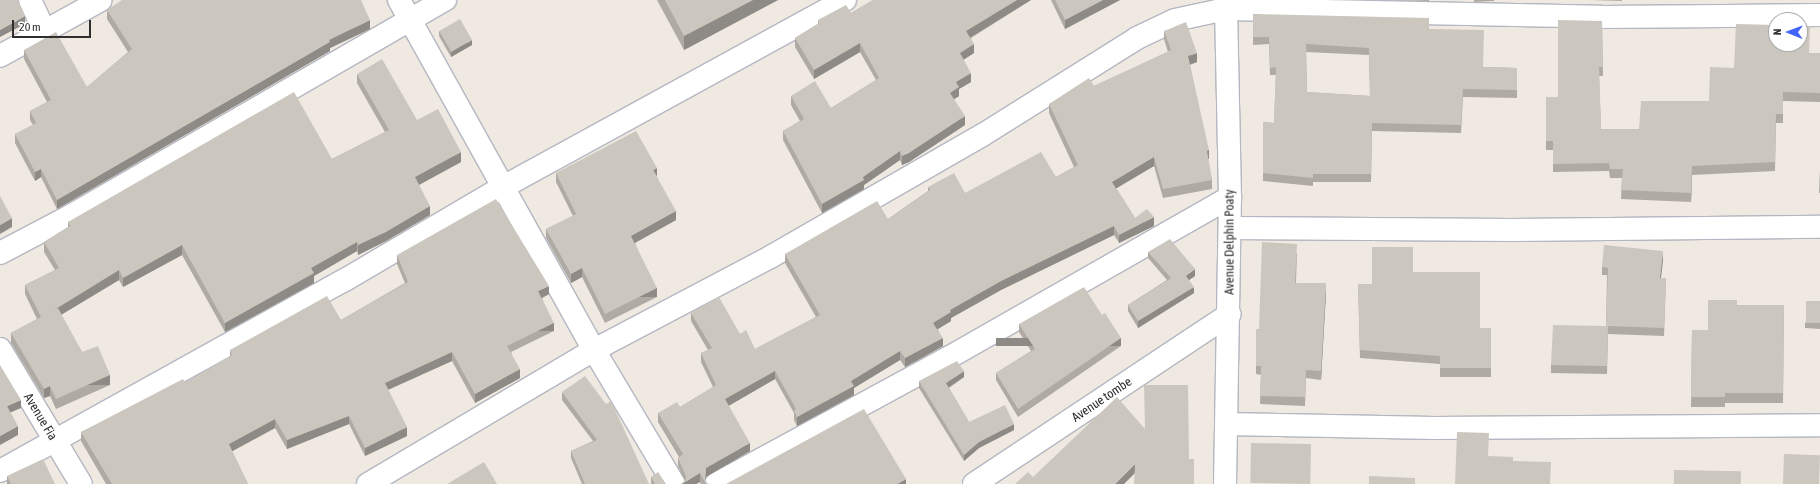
<!DOCTYPE html>
<style>
body{margin:0}
#map{position:relative;width:1820px;height:484px;overflow:hidden;background:#efe9e1;font-family:"Asap Condensed",sans-serif}
div>[style]{position:absolute}
.roads{filter:drop-shadow(1px 0 #b4b7c1) drop-shadow(-1px 0 #b4b7c1) drop-shadow(0 1px #b4b7c1) drop-shadow(0 -1px #b4b7c1)}
.street>*{height:22px;margin:-11px;padding:0 11px;transform-origin:11px;border-radius:11px;background:#fff}
.wall>*{inset:0;background:#afaba4}
.shaded-wall>*{inset:0;background:#8e8b86;transform-origin:0 0}
.building>*{inset:0;background:#cbc7bf;transform-origin:0 0}
span{translate:-50% -50%;white-space:nowrap;text-align:center;line-height:1.15;-webkit-text-stroke:3px #fff;paint-order:stroke}
.street-label{font-size:13px;color:#2e2e2e}
.north{position:absolute;left:1768px;top:12px;width:40px;height:40px;box-sizing:border-box;background:#fff;border:1px solid #ababab;border-radius:50%;rotate:271deg;font-size:11px;font-weight:700;line-height:16px;text-align:center;color:#2e2e2e}
.north::after{content:'';display:block;margin:auto;width:14px;height:18px;background:#4264fb;clip-path:polygon(50% 0,100% 100%,50% 72%,0 100%)}
.scale{position:absolute;left:12px;top:20px;width:79px;height:18px;box-sizing:border-box;border:2px solid #2e2e2e;border-top:0;padding-left:5px;font-size:12px;line-height:14px;white-space:nowrap;color:#2e2e2e;-webkit-text-stroke:3px #fff;paint-order:stroke}
</style>
<div id="map">
<div class="roads">
<div class="street">
<i style="left:30px;top:0;width:35px;rotate:65deg"></i>
<i style="left:399px;top:0;width:401px;rotate:60.9deg"></i>
<i style="left:594px;top:350px;width:156px;rotate:59.2deg"></i>
<i style="left:0;top:56px;width:115px;rotate:-29deg"></i>
<i style="left:1230px;top:228px;width:282px;rotate:0.4deg"></i>
<i style="left:1512px;top:230px;width:308px;rotate:-0.6deg"></i>
<i style="left:0;top:253px;width:81px;rotate:-27.8deg"></i>
<i style="left:72px;top:215px;width:431px;rotate:-30deg"></i>
<i style="left:0;top:349px;width:157px;rotate:59deg"></i>
<i style="left:1227px;top:424px;width:207px;rotate:1.1deg"></i>
<i style="left:1434px;top:428px;width:386px;rotate:-0.4deg"></i>
<i style="left:0;top:471px;width:394px;rotate:-29deg"></i>
<i style="left:345px;top:280px;width:183px;rotate:-30.5deg"></i>
<i style="left:503px;top:187px;width:390px;rotate:-28.7deg"></i>
<i style="left:368px;top:484px;width:263px;rotate:-30.7deg"></i>
<i style="left:594px;top:350px;width:201px;rotate:-27.8deg"></i>
<i style="left:772px;top:256px;width:241px;rotate:-29.9deg"></i>
<i style="left:981px;top:136px;width:184px;rotate:-32.1deg"></i>
<i style="left:1137px;top:38px;width:42px;rotate:-25.3deg"></i>
<i style="left:1175px;top:20px;width:52px;rotate:-12.2deg"></i>
<i style="left:1226px;top:9px;width:375px;rotate:1.2deg"></i>
<i style="left:1601px;top:17px;width:219px;rotate:-0.5deg"></i>
<i style="left:716px;top:484px;width:264px;rotate:-28.5deg"></i>
<i style="left:948px;top:358px;width:325px;rotate:-29.7deg"></i>
<i style="left:974px;top:484px;width:307px;rotate:-33.6deg"></i>
<i style="left:1225px;top:484px;width:287px;rotate:-89deg"></i>
<i style="left:1230px;top:197px;width:197px;rotate:-91.2deg"></i>
</div>
</div>
<div class="wall">
<i style="clip-path:polygon(657px 0,778px 0,684px 50px)"></i>
<i style="clip-path:polygon(873px 0,1031px 0,971px 38px,974px 53px,963px 60px,971px 82px,959px 89px,959px 96px,954px 99px,965px 125px,909px 162px,902px 165px,900px 160px,864px 185px,864px 189px,822px 213px,783px 140px,783px 131px,800px 121px,791px 105px,791px 96px,831px 108px,876px 80px,860px 52px,814px 79px,795px 47px,795px 38px,818px 24px,818px 20px,851px 13px)"></i>
<i style="clip-path:polygon(1051px 0,1120px 0,1065px 29px)"></i>
<i style="clip-path:polygon(1394px 0,1429px 0,1429px 1px)"></i>
<i style="clip-path:polygon(1474px 0,1494px 0,1494px 1px,1474px 2px)"></i>
<i style="clip-path:polygon(1589px 0,1622px 0,1622px 1px)"></i>
<i style="clip-path:polygon(107px 10px,370px 29px,330px 48px,330px 51px,57px 209px,41px 177px,35px 181px,15px 143px,15px 134px,33px 125px,30px 120px,30px 111px,47px 102px,24px 59px,24px 50px,87px 87px,128px 52px,107px 19px)"></i>
<i style="clip-path:polygon(evenodd,1253px 14px,1429px 29px,1483px 67px,1517px 68px,1517px 98px,1463px 97px,1461px 133px,1372px 131px,1371px 182px,1313px 182px,1313px 186px,1263px 181px,1263px 122px,1274px 123px,1276px 75px,1270px 75px,1269px 44px,1253px 45px,1253px 14px,1306px 52px,1369px 55px,1370px 96px,1307px 92px,1306px 52px)"></i>
<i style="clip-path:polygon(1602px 21px,1603px 76px,1599px 76px,1601px 129px,1639px 129px,1709px 101px,1734px 68px,1809px 53px,1820px 53px,1820px 102px,1783px 101px,1783px 123px,1776px 123px,1775px 171px,1692px 175px,1691px 202px,1621px 199px,1622px 178px,1610px 178px,1609px 171px,1553px 172px,1553px 150px,1546px 150px,1546px 97px,1558px 97px)"></i>
<i style="clip-path:polygon(439px 31px,472px 45px,451px 57px,439px 36px)"></i>
<i style="clip-path:polygon(1164px 31px,1197px 62px,1190px 65px,1209px 159px,1208px 159px,1212px 180px,1212px 189px,1163px 198px,1154px 166px,1116px 188px,1135px 218px,1154px 226px,1119px 243px,1114px 235px,1001px 290px,951px 318px,951px 321px,938px 329px,943px 346px,905px 367px,900px 360px,854px 388px,854px 395px,797px 426px,794px 420px,794px 413px,775px 379px,728px 406px,750px 451px,706px 477px,705px 481px,708px 484px,701px 484px,700px 482px,696px 484px,681px 484px,685px 481px,678px 466px,678px 458px,679px 457px,658px 422px,658px 413px,680px 407px,713px 387px,701px 362px,701px 353px,708px 350px,691px 321px,691px 313px,740px 334px,755px 349px,816px 317px,785px 263px,785px 254px,888px 219px,928px 191px,928px 187px,965px 193px,1056px 177px,1074px 167px,1049px 113px,1049px 104px,1094px 86px,1168px 52px,1164px 39px)"></i>
<i style="clip-path:polygon(357px 74px,417px 120px,461px 162px,419px 185px,430px 215px,386px 241px,358px 255px,357px 251px,314px 276px,314px 283px,225px 332px,182px 255px,123px 287px,119px 280px,61px 315px,82px 352px,110px 385px,56px 409px,50px 396px,44px 398px,11px 343px,11px 333px,37px 319px,25px 294px,25px 285px,55px 270px,44px 252px,44px 242px,68px 227px,68px 222px,332px 159px,385px 132px,357px 83px)"></i>
<i style="clip-path:polygon(1820px 172px,1820px 193px,1819px 193px)"></i>
<i style="clip-path:polygon(556px 173px,657px 177px,676px 220px,635px 243px,657px 297px,605px 323px,582px 277px,571px 283px,546px 238px,546px 229px,573px 216px,556px 182px)"></i>
<i style="clip-path:polygon(1148px 252px,1195px 276px,1189px 280px,1194px 293px,1138px 328px,1128px 311px,1128px 305px,1167px 280px,1148px 258px)"></i>
<i style="clip-path:polygon(1297px 252px,1296px 283px,1326px 292px,1321px 380px,1306px 378px,1305px 406px,1260px 404px,1261px 375px,1256px 374px,1256px 329px,1259px 329px)"></i>
<i style="clip-path:polygon(397px 255px,549px 294px,542px 298px,554px 331px,511px 352px,520px 378px,475px 403px,452px 361px,388px 390px,407px 436px,365px 456px,349px 424px,287px 449px,275px 428px,232px 451px,248px 484px,106px 484px,81px 441px,81px 432px,185px 383px,230px 357px,230px 350px,341px 320px,405px 283px,397px 264px)"></i>
<i style="clip-path:polygon(1663px 259px,1661px 278px,1666px 278px,1664px 336px,1608px 334px,1607px 374px,1551px 373px,1551px 365px,1606px 326px,1607px 275px,1602px 275px,1602px 267px)"></i>
<i style="clip-path:polygon(1413px 272px,1480px 328px,1491px 328px,1491px 377px,1440px 377px,1440px 364px,1360px 358px,1358px 284px,1372px 284px)"></i>
<i style="clip-path:polygon(1820px 301px,1820px 329px,1805px 328px,1805px 323px)"></i>
<i style="clip-path:polygon(1737px 305px,1784px 305px,1783px 403px,1725px 403px,1725px 407px,1691px 407px,1692px 330px,1708px 330px)"></i>
<i style="clip-path:polygon(1019px 324px,1121px 346px,1018px 417px,996px 380px,996px 373px,1031px 351px,1019px 332px)"></i>
<i style="clip-path:polygon(964px 377px,949px 388px,969px 422px,1014px 430px,979px 448px,964px 461px,919px 388px,919px 381px)"></i>
<i style="clip-path:polygon(562px 392px,649px 484px,582px 484px,571px 458px,571px 451px,593px 441px,562px 400px)"></i>
<i style="clip-path:polygon(7px 476px,55px 484px,7px 484px)"></i>
<i style="clip-path:polygon(651px 477px,666px 484px,651px 484px)"></i>
</div>
<div class="shaded-wall">
<i style="clip-path:polygon(753px 0,778px 0,684px 50px,684px 36px)"></i>
<i style="clip-path:polygon(1017px 0,1031px 0,966px 40px,966px 31px)"></i>
<i style="clip-path:polygon(1103px 0,1120px 0,1065px 29px,1065px 20px)"></i>
<i style="clip-path:polygon(25px 16px,25px 24px,0 37px,0 30px)"></i>
<i style="clip-path:polygon(370px 20px,370px 29px,330px 48px,330px 51px,57px 209px,57px 200px,329px 40px)"></i>
<i style="clip-path:polygon(472px 40px,472px 45px,451px 57px,451px 52px)"></i>
<i style="clip-path:polygon(860px 43px,860px 52px,814px 79px,814px 70px)"></i>
<i style="clip-path:polygon(974px 44px,974px 53px,960px 62px,960px 53px)"></i>
<i style="clip-path:polygon(1197px 53px,1197px 62px,1188px 65px,1188px 56px)"></i>
<i style="clip-path:polygon(971px 73px,971px 82px,959px 89px,959px 96px,950px 102px,950px 93px,956px 82px)"></i>
<i style="clip-path:polygon(965px 116px,965px 125px,909px 162px,902px 165px,902px 156px)"></i>
<i style="left:1209px;top:150px;width:9px;height:2px;rotate:90deg"></i>
<i style="clip-path:polygon(900px 151px,900px 160px,864px 185px,864px 189px,822px 213px,822px 204px,863px 177px)"></i>
<i style="clip-path:polygon(461px 152px,461px 162px,415px 187px,415px 177px)"></i>
<i style="clip-path:polygon(1154px 157px,1154px 166px,1112px 191px,1112px 182px)"></i>
<i style="clip-path:polygon(1692px 166px,1692px 175px,1691px 202px,1691px 193px)"></i>
<i style="clip-path:polygon(657px 168px,657px 177px,653px 170px)"></i>
<i style="clip-path:polygon(41px 169px,41px 177px,35px 181px,35px 172px)"></i>
<i style="clip-path:polygon(430px 206px,430px 215px,386px 241px,358px 255px,358px 245px)"></i>
<i style="clip-path:polygon(676px 211px,676px 220px,631px 245px,631px 236px)"></i>
<i style="clip-path:polygon(1154px 217px,1154px 226px,1119px 243px,1119px 235px)"></i>
<i style="clip-path:polygon(12px 218px,12px 227px,0 234px,0 225px)"></i>
<i style="clip-path:polygon(1114px 226px,1114px 235px,1001px 290px,951px 318px,951px 321px,933px 332px,933px 323px,950px 310px,1001px 281px)"></i>
<i style="clip-path:polygon(357px 242px,357px 251px,314px 276px,314px 283px,225px 332px,225px 323px,311px 268px)"></i>
<i style="clip-path:polygon(182px 245px,182px 255px,123px 287px,123px 278px)"></i>
<i style="clip-path:polygon(1663px 251px,1663px 259px,1660px 286px,1660px 278px)"></i>
<i style="clip-path:polygon(582px 268px,582px 277px,571px 283px,571px 274px)"></i>
<i style="clip-path:polygon(1195px 269px,1195px 276px,1186px 282px,1186px 276px)"></i>
<i style="clip-path:polygon(119px 270px,119px 280px,54px 319px,54px 310px)"></i>
<i style="clip-path:polygon(1326px 283px,1326px 292px,1321px 380px,1321px 371px)"></i>
<i style="clip-path:polygon(549px 286px,549px 294px,538px 300px,538px 291px)"></i>
<i style="clip-path:polygon(1194px 287px,1194px 293px,1138px 328px,1138px 321px)"></i>
<i style="left:657px;top:288px;width:9px;height:58px;rotate:90deg"></i>
<i style="left:554px;top:323px;width:8px;height:52px;rotate:90deg"></i>
<i style="clip-path:polygon(943px 338px,943px 346px,905px 367px,905px 358px)"></i>
<i style="left:1121px;top:338px;width:8px;height:125px;rotate:90deg"></i>
<i style="clip-path:polygon(900px 351px,900px 360px,854px 388px,854px 395px,797px 426px,797px 417px,851px 381px)"></i>
<i style="clip-path:polygon(452px 352px,452px 361px,385px 391px,385px 383px)"></i>
<i style="clip-path:polygon(520px 369px,520px 378px,475px 403px,475px 394px)"></i>
<i style="clip-path:polygon(775px 371px,775px 379px,725px 408px,725px 399px)"></i>
<i style="clip-path:polygon(964px 371px,964px 377px,946px 389px,946px 383px)"></i>
<i style="left:110px;top:375px;width:10px;height:59px;rotate:90deg"></i>
<i style="clip-path:polygon(50px 386px,50px 396px,44px 398px,44px 389px)"></i>
<i style="clip-path:polygon(21px 400px,21px 408px,7px 414px,7px 406px)"></i>
<i style="clip-path:polygon(349px 416px,349px 424px,287px 449px,287px 440px)"></i>
<i style="clip-path:polygon(275px 419px,275px 428px,229px 453px,229px 444px)"></i>
<i style="clip-path:polygon(1014px 424px,1014px 430px,979px 448px,964px 461px,964px 455px,979px 442px)"></i>
<i style="clip-path:polygon(18px 426px,18px 435px,0 445px,0 436px)"></i>
<i style="clip-path:polygon(407px 427px,407px 436px,365px 456px,365px 448px)"></i>
<i style="clip-path:polygon(750px 443px,750px 451px,706px 477px,705px 482px,706px 468px)"></i>
<i style="clip-path:polygon(1135px 464px,1135px 473px,1124px 484px,1115px 484px)"></i>
<i style="clip-path:polygon(700px 473px,700px 482px,696px 484px,682px 484px)"></i>
<i style="clip-path:polygon(906px 479px,906px 484px,897px 484px)"></i>
</div>
<div class="building">
<i style="clip-path:polygon(0 0,18px 0,25px 16px,0 30px)"></i>
<i style="clip-path:polygon(122px 0,361px 0,370px 20px,329px 40px,330px 42px,57px 200px,41px 169px,35px 172px,15px 134px,36px 123px,30px 111px,51px 100px,24px 50px,56px 32px,87px 87px,132px 49px,107px 10px)"></i>
<i style="clip-path:polygon(665px 0,753px 0,684px 36px)"></i>
<i style="clip-path:polygon(873px 0,1017px 0,966px 31px,974px 44px,960px 53px,971px 73px,956px 82px,959px 87px,950px 93px,965px 116px,909px 153px,902px 156px,900px 151px,863px 177px,864px 180px,822px 204px,783px 131px,804px 119px,791px 96px,815px 81px,831px 108px,879px 78px,860px 43px,814px 70px,795px 38px,819px 23px,818px 20px,846px 5px,851px 13px)"></i>
<i style="clip-path:polygon(1055px 0,1103px 0,1065px 20px)"></i>
<i style="clip-path:polygon(evenodd,1253px 14px,1429px 18px,1429px 29px,1484px 30px,1483px 67px,1517px 68px,1517px 90px,1463px 89px,1461px 125px,1372px 123px,1371px 174px,1313px 174px,1313px 178px,1263px 173px,1263px 122px,1274px 123px,1276px 67px,1270px 68px,1269px 37px,1253px 37px,1253px 14px,1306px 44px,1369px 48px,1370px 96px,1307px 92px,1306px 44px)"></i>
<i style="left:460px;top:19px;width:24px;height:24px;rotate:60deg"></i>
<i style="clip-path:polygon(1558px 20px,1602px 21px,1603px 67px,1599px 67px,1601px 129px,1639px 129px,1641px 101px,1709px 101px,1710px 67px,1734px 68px,1736px 24px,1776px 25px,1776px 44px,1800px 44px,1800px 25px,1810px 26px,1809px 53px,1820px 53px,1820px 93px,1783px 92px,1783px 114px,1776px 114px,1775px 162px,1692px 166px,1691px 193px,1621px 190px,1623px 169px,1610px 169px,1609px 163px,1553px 164px,1553px 141px,1546px 141px,1546px 97px,1558px 97px)"></i>
<i style="clip-path:polygon(1186px 22px,1197px 53px,1188px 56px,1209px 150px,1207px 151px,1212px 180px,1163px 189px,1154px 157px,1112px 182px,1135px 218px,1147px 209px,1154px 217px,1119px 235px,1114px 226px,1001px 281px,950px 310px,951px 312px,933px 323px,943px 338px,905px 358px,900px 351px,851px 381px,854px 386px,797px 417px,794px 411px,796px 409px,775px 371px,725px 399px,750px 443px,706px 468px,705px 481px,708px 484px,706px 484px,700px 473px,682px 484px,681px 484px,685px 482px,686px 476px,678px 458px,683px 454px,658px 413px,677px 402px,680px 407px,716px 385px,701px 353px,712px 348px,691px 313px,719px 297px,740px 334px,746px 330px,755px 349px,820px 315px,785px 254px,877px 201px,888px 219px,930px 190px,928px 187px,954px 173px,965px 193px,1041px 152px,1056px 177px,1078px 165px,1049px 104px,1089px 78px,1094px 86px,1171px 50px,1164px 31px)"></i>
<i style="clip-path:polygon(382px 59px,417px 120px,438px 109px,461px 152px,415px 177px,430px 206px,386px 232px,358px 245px,357px 242px,311px 268px,314px 273px,225px 323px,182px 245px,123px 278px,119px 270px,54px 310px,58px 308px,82px 352px,98px 346px,110px 375px,56px 399px,50px 386px,44px 389px,11px 333px,41px 317px,25px 285px,59px 268px,44px 242px,70px 226px,68px 222px,294px 92px,332px 159px,389px 130px,357px 74px)"></i>
<i style="clip-path:polygon(636px 131px,657px 168px,653px 170px,676px 211px,631px 236px,657px 288px,605px 314px,582px 268px,571px 274px,546px 229px,576px 214px,556px 173px)"></i>
<i style="clip-path:polygon(1820px 172px,1820px 184px,1819px 183px)"></i>
<i style="clip-path:polygon(0 196px,12px 218px,0 225px)"></i>
<i style="clip-path:polygon(496px 199px,549px 286px,538px 291px,554px 323px,507px 346px,520px 369px,475px 394px,452px 352px,385px 383px,407px 427px,365px 448px,349px 416px,287px 440px,275px 419px,229px 444px,248px 484px,112px 484px,81px 432px,183px 379px,185px 383px,232px 355px,230px 350px,327px 296px,341px 320px,408px 282px,397px 255px)"></i>
<i style="clip-path:polygon(1170px 239px,1195px 269px,1186px 276px,1194px 287px,1138px 321px,1128px 305px,1171px 278px,1148px 252px)"></i>
<i style="clip-path:polygon(1262px 242px,1297px 244px,1295px 283px,1326px 283px,1321px 371px,1306px 370px,1305px 397px,1260px 396px,1261px 366px,1256px 366px,1256px 329px,1259px 329px)"></i>
<i style="clip-path:polygon(1604px 245px,1663px 251px,1660px 278px,1666px 278px,1664px 328px,1608px 326px,1607px 366px,1551px 365px,1553px 325px,1606px 326px,1608px 268px,1602px 267px)"></i>
<i style="clip-path:polygon(1372px 247px,1413px 247px,1413px 272px,1480px 272px,1480px 328px,1491px 328px,1491px 368px,1440px 368px,1440px 356px,1360px 350px,1358px 284px,1372px 284px)"></i>
<i style="clip-path:polygon(1084px 287px,1102px 315px,1105px 313px,1121px 338px,1018px 409px,996px 373px,1035px 349px,1019px 324px)"></i>
<i style="clip-path:polygon(1708px 300px,1737px 300px,1737px 305px,1784px 305px,1783px 393px,1725px 393px,1725px 397px,1691px 397px,1692px 330px,1708px 330px)"></i>
<i style="left:1806px;top:301px;width:14px;height:22px"></i>
<i style="clip-path:polygon(957px 361px,964px 371px,946px 383px,969px 422px,1005px 405px,1014px 424px,979px 442px,964px 455px,919px 381px)"></i>
<i style="clip-path:polygon(0 365px,21px 400px,7px 406px,18px 426px,0 436px)"></i>
<i style="clip-path:polygon(585px 376px,606px 404px,611px 401px,649px 484px,585px 484px,571px 451px,597px 440px,562px 392px)"></i>
<i style="clip-path:polygon(1144px 385px,1188px 385px,1189px 459px,1194px 459px,1194px 484px,1134px 484px,1135px 464px,1115px 484px,1015px 484px,1028px 472px,1033px 477px,1117px 397px,1145px 429px)"></i>
<i style="clip-path:polygon(864px 409px,906px 479px,897px 484px,726px 484px)"></i>
<i style="clip-path:polygon(1457px 432px,1489px 433px,1488px 456px,1513px 457px,1513px 461px,1551px 462px,1550px 484px,1455px 484px)"></i>
<i style="left:1311px;top:444px;width:40px;height:60px;rotate:91deg"></i>
<i style="left:1784px;top:454px;width:36px;height:30px;rotate:2deg"></i>
<i style="clip-path:polygon(43px 459px,55px 484px,11px 484px,7px 476px)"></i>
<i style="clip-path:polygon(484px 462px,497px 484px,447px 484px)"></i>
<i style="left:1674px;top:470px;width:67px;height:14px;rotate:1deg"></i>
<i style="clip-path:polygon(658px 472px,666px 484px,655px 484px,651px 477px)"></i>
<i style="clip-path:polygon(1369px 476px,1415px 478px,1415px 484px,1369px 484px)"></i>
</div>
<div class="street-label">
<span style="left:1230px;top:242px;rotate:-90deg">Avenue Delphin Poaty</span>
<span style="left:1102px;top:400px;rotate:-34deg">Avenue tombe</span>
<span style="left:40px;top:417px;rotate:59deg">Avenue Fia</span>
</div>
<div class="north">N</div>
<div class="scale">20 m</div>
</div>
